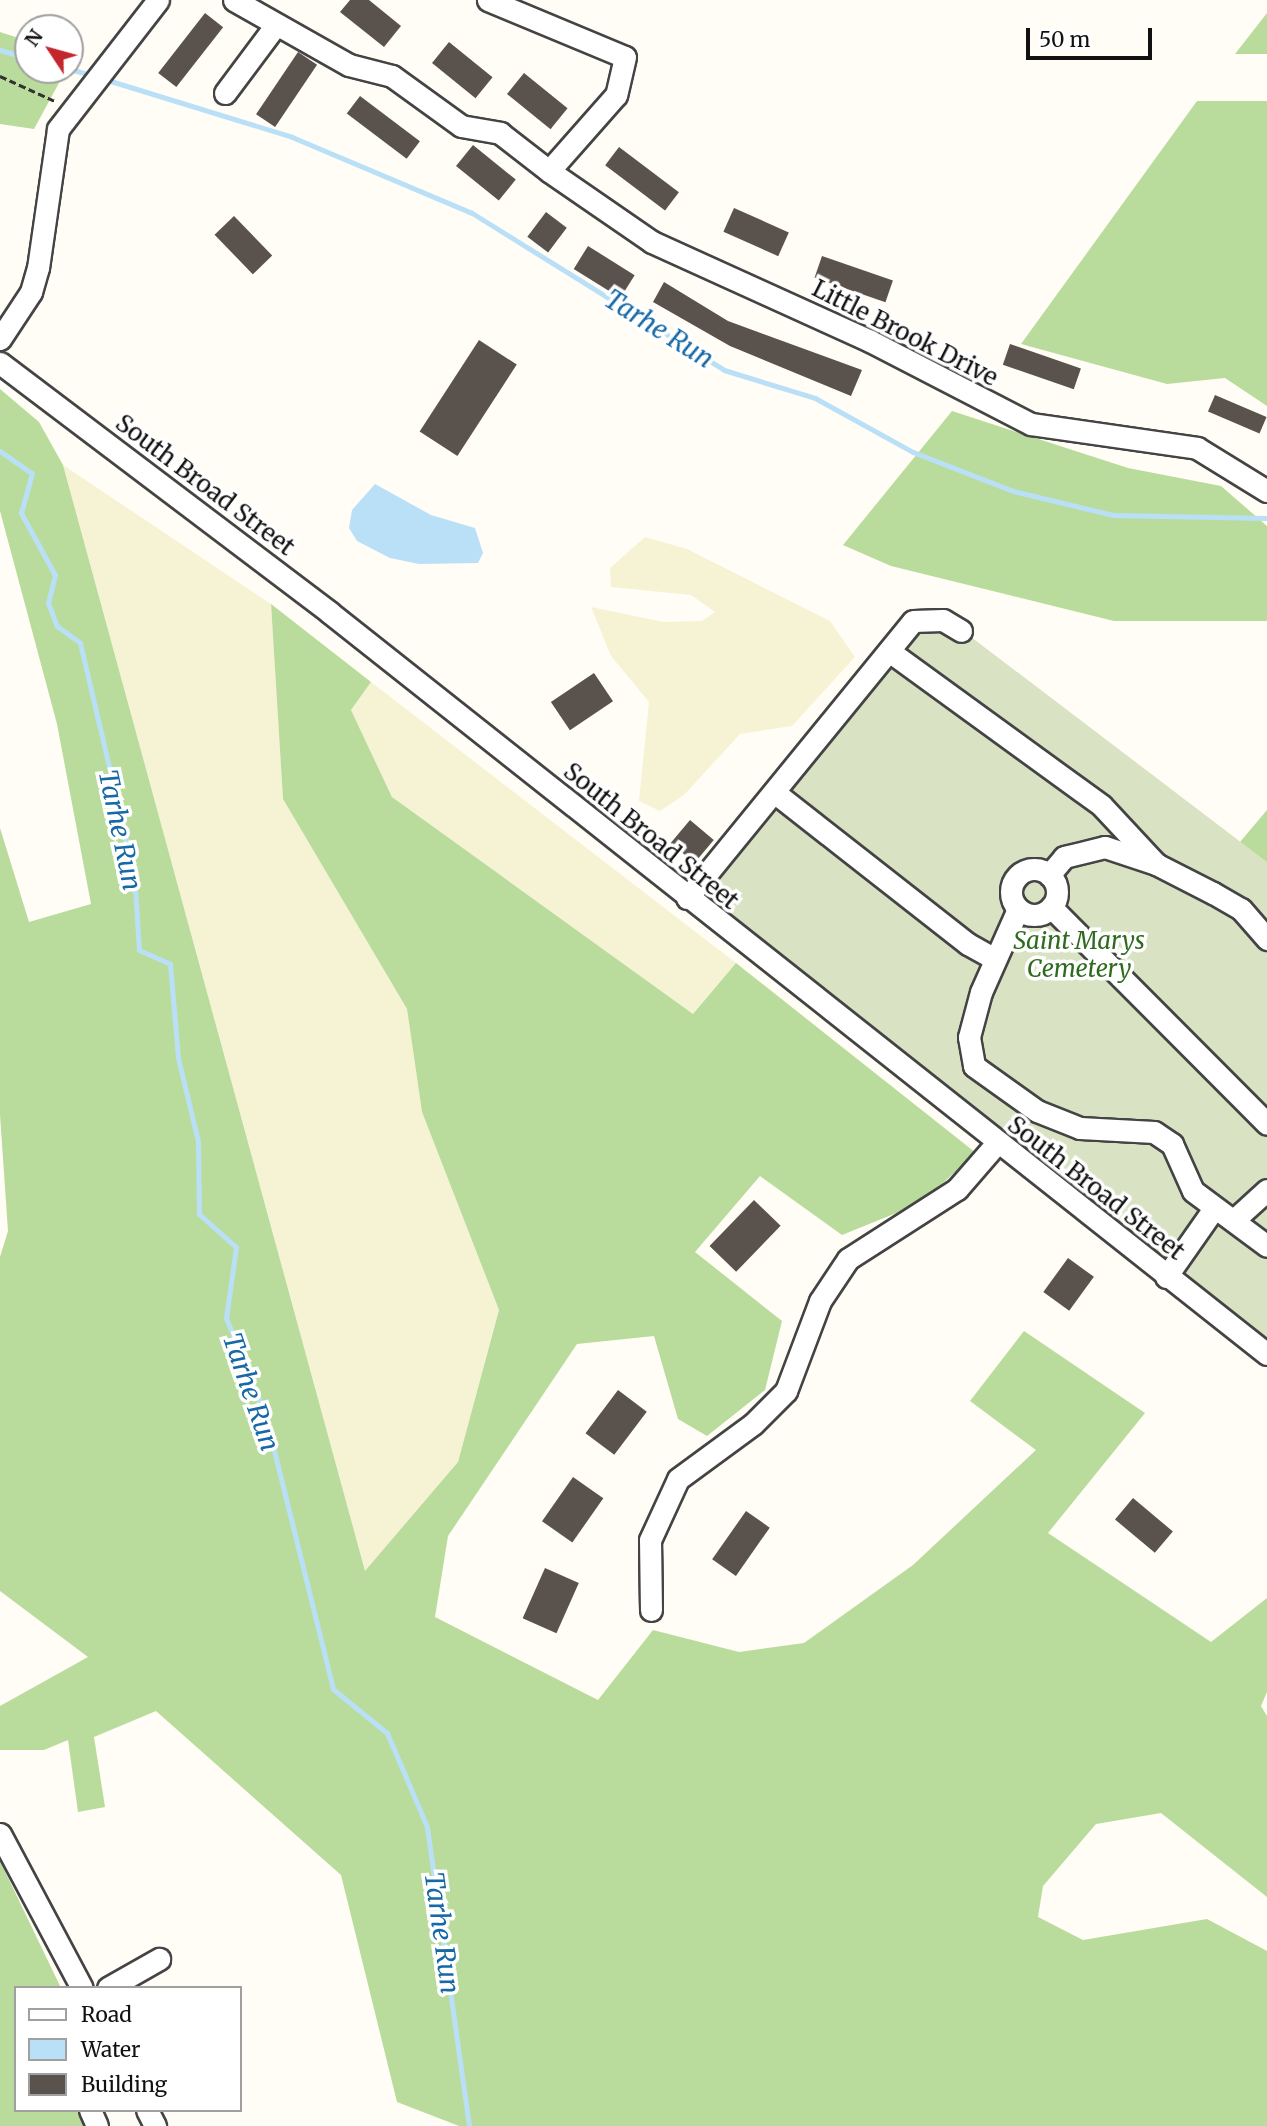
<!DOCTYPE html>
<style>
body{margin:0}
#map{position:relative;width:1267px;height:2126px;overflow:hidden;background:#fffdf5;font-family:Merriweather,serif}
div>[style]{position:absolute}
.farmland>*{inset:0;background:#f6f3d4}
.forest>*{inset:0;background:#b9dc9c}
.cemetery>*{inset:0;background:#d9e3c4}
.water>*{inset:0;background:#b9e0f7}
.stream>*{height:5px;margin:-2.5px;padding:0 2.5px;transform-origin:2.5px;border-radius:2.5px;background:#b9e0f7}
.building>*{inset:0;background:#5a524d;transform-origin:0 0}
.path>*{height:2.5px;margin-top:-1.25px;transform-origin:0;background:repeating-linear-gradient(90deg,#333 0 7px,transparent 0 10.5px)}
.roads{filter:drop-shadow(2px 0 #444) drop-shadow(-2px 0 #444) drop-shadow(0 2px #444) drop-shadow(0 -2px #444)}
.minor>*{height:21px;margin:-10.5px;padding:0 10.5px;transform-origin:10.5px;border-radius:10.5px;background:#fff}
.minor>.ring{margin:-10.5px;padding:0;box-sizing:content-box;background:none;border:21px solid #fff;border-radius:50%}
span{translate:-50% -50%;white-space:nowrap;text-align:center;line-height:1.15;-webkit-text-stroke:7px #fff;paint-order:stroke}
.street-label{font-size:24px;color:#111}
.park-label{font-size:24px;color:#2f6b1f;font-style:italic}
.water-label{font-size:26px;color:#1768a6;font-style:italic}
.legend{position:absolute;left:14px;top:1986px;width:228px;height:126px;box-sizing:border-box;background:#fff;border:2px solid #a0a0a0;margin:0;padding:9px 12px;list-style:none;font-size:21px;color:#111}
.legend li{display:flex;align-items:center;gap:14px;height:35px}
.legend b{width:35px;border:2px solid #a0a0a0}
.north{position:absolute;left:14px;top:14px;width:70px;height:70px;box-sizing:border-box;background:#fff;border:2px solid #a0a0a0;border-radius:50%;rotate:306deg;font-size:19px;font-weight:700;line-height:28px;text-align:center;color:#111}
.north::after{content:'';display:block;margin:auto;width:24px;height:32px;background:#c4262e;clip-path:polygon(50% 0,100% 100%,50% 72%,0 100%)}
.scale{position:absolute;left:1026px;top:28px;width:126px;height:32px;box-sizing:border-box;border:4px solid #111;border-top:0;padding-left:9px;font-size:21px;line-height:24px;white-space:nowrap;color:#111;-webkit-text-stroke:5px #fff;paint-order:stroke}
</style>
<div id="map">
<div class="farmland">
<i style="clip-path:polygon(63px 465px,271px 604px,283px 799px,407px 1009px,422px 1112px,499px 1310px,458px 1462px,365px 1572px)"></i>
<i style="clip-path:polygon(645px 537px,687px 549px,830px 621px,855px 657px,792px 726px,740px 734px,684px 795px,660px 811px,639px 801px,649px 702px,611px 656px,591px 607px,664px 622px,702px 621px,715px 612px,691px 595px,611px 587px,610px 568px)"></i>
<i style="clip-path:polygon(371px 682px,736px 963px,693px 1014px,392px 797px,351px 710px)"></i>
</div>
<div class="forest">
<i style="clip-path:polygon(1267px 13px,1267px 54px,1235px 54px)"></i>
<i style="clip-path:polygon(0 32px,28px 41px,28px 70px,66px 70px,34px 129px,0 124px)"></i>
<i style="clip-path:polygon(1197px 101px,1267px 101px,1267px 406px,1225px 378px,1167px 384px,1021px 344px)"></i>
<i style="clip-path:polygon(0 389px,39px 422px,63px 465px,365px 1571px,458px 1462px,499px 1310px,422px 1112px,407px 1009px,283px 799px,271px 604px,371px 682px,351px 710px,392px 797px,693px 1014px,736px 963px,976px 1153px,921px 1203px,842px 1235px,760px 1176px,695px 1252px,782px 1321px,765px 1390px,707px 1436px,678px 1419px,654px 1336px,577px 1344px,448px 1536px,435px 1617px,598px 1700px,653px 1630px,739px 1652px,804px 1643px,913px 1565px,1036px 1450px,970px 1401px,1024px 1331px,1145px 1413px,1048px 1533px,1211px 1642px,1267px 1598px,1267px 1692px,1261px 1706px,1267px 1716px,1267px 1897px,1161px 1813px,1096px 1824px,1043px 1886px,1038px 1917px,1083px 1940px,1207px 1919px,1267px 1951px,1267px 2126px,459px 2126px,397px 2102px,341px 1875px,156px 1711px,94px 1737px,105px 1807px,78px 1812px,68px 1740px,44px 1750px,0 1750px,0 1706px,88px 1657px,0 1591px,0 1257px,8px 1231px,0 1115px,0 828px,29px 922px,91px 904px,57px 724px,0 511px)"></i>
<i style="clip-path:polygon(952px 411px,1128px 468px,1221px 486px,1267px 526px,1267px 621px,1114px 621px,891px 566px,843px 545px)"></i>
<i style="clip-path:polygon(1267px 810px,1267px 863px,1240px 842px)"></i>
<i style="clip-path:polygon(0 1861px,61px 1988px,16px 1988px,16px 2110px,77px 2110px,84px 2126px,0 2126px)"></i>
</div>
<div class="cemetery">
<i style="clip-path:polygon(933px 608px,1267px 862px,1267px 1342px,702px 896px)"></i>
</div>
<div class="water">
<i style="clip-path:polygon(375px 484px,431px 515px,475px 528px,483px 553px,478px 563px,419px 564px,390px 558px,357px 541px,349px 528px,352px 510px)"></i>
</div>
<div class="stream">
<i style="left:0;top:50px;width:29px;rotate:16deg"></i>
<i style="left:70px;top:69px;width:22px;rotate:16deg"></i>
<i style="left:104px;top:79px;width:197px;rotate:17.1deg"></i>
<i style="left:292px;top:137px;width:195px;rotate:22.9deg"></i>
<i style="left:472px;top:213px;width:297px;rotate:31.9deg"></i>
<i style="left:724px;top:370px;width:95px;rotate:17.1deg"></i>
<i style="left:815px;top:398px;width:112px;rotate:28.9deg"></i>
<i style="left:913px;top:452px;width:107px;rotate:21.3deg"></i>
<i style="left:1013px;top:491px;width:103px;rotate:13.5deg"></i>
<i style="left:1113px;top:515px;width:154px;rotate:1.1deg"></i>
<i style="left:0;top:451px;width:39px;rotate:35deg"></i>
<i style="left:32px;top:473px;width:41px;rotate:105.4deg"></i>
<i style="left:21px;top:513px;width:71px;rotate:61.3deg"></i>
<i style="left:55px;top:575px;width:29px;rotate:104deg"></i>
<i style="left:48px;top:603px;width:25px;rotate:69deg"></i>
<i style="left:57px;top:626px;width:29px;rotate:36deg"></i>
<i style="left:80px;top:643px;width:237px;rotate:76.8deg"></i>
<i style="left:134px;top:874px;width:76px;rotate:86.2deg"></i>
<i style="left:139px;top:950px;width:34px;rotate:24deg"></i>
<i style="left:170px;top:964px;width:94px;rotate:85.1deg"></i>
<i style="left:178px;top:1058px;width:85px;rotate:76.5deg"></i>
<i style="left:198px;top:1141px;width:73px;rotate:89.2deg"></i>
<i style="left:199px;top:1214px;width:50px;rotate:41.7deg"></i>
<i style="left:236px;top:1247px;width:72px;rotate:98deg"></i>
<i style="left:226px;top:1318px;width:104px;rotate:67.9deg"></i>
<i style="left:265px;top:1414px;width:283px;rotate:76.1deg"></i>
<i style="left:333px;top:1689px;width:70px;rotate:39.2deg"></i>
<i style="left:387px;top:1733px;width:102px;rotate:66.9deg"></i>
<i style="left:427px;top:1827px;width:302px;rotate:82deg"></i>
</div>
<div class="building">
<i style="clip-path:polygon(350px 0,369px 0,401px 26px,384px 47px,340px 12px)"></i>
<i style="left:205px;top:13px;width:23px;height:76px;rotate:38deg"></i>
<i style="left:449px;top:42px;width:56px;height:27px;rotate:39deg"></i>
<i style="left:298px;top:52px;width:23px;height:75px;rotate:34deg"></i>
<i style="left:524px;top:73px;width:56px;height:27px;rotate:39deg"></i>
<i style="left:360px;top:96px;width:75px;height:22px;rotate:37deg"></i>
<i style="left:473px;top:145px;width:55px;height:27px;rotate:39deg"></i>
<i style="left:619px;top:147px;width:75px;height:23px;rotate:37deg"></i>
<i style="left:734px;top:208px;width:60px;height:26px;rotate:24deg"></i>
<i style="left:546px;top:212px;width:26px;height:31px;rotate:37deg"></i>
<i style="left:234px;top:216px;width:55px;height:27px;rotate:46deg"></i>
<i style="left:588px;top:246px;width:55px;height:27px;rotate:32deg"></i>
<i style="left:822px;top:256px;width:75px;height:23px;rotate:19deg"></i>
<i style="clip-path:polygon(664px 282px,728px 321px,862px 370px,851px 396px,730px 346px,653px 302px)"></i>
<i style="left:479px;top:340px;width:45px;height:109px;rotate:33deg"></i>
<i style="left:1010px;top:344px;width:75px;height:22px;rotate:19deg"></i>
<i style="left:1215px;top:395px;width:56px;height:18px;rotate:23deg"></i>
<i style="left:594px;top:673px;width:34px;height:52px;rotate:56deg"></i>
<i style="left:690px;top:820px;width:31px;height:30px;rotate:40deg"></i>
<i style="left:754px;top:1200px;width:37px;height:64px;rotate:44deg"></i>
<i style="left:1068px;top:1258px;width:32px;height:42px;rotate:36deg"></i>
<i style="left:618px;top:1390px;width:36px;height:54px;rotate:37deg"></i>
<i style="left:573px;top:1477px;width:37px;height:54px;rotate:35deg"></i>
<i style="left:1133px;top:1498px;width:52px;height:28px;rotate:40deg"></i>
<i style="left:746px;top:1511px;width:29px;height:59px;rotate:35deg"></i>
<i style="left:545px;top:1568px;width:37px;height:55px;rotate:24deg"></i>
</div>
<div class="path">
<i style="left:0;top:76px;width:60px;rotate:24.4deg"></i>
</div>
<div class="roads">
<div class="minor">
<i style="left:234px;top:0;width:132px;rotate:29.5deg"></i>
<i style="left:349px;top:65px;width:44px;rotate:14.3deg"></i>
<i style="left:392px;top:76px;width:85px;rotate:35.9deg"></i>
<i style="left:461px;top:126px;width:40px;rotate:10deg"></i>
<i style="left:500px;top:133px;width:62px;rotate:37.8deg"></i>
<i style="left:488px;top:0;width:148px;rotate:22.6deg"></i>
<i style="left:625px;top:57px;width:39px;rotate:103deg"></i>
<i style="left:616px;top:95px;width:101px;rotate:131.4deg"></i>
<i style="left:549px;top:171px;width:125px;rotate:34.6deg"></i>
<i style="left:652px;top:242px;width:239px;rotate:24.4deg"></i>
<i style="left:870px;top:341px;width:181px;rotate:27.3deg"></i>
<i style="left:1031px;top:424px;width:168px;rotate:8.2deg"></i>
<i style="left:1197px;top:448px;width:82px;rotate:31.6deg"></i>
<i style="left:225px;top:93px;width:84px;rotate:-53.3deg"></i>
<i style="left:0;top:339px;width:56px;rotate:-56.6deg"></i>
<i style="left:31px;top:292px;width:25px;rotate:-74deg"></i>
<i style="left:38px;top:268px;width:140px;rotate:-81.8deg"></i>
<i style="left:58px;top:129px;width:163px;rotate:-52.2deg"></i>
<i style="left:0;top:363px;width:413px;rotate:37.1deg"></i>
<i style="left:329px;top:612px;width:1196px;rotate:38.35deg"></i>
<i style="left:889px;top:651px;width:263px;rotate:36deg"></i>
<i style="left:1102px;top:806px;width:79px;rotate:47deg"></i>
<i style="left:774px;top:792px;width:246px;rotate:38.1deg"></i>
<i style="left:968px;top:944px;width:29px;rotate:29deg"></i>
<i class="ring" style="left:1011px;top:869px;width:25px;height:25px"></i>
<i style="left:1049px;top:875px;width:23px;rotate:-50deg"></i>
<i style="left:1064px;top:857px;width:42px;rotate:-13.7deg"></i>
<i style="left:1105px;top:847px;width:54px;rotate:18.4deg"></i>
<i style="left:1156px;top:864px;width:64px;rotate:27deg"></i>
<i style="left:1213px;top:893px;width:32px;rotate:30deg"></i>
<i style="left:1241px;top:909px;width:40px;rotate:49deg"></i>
<i style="left:687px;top:898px;width:357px;rotate:-50.8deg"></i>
<i style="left:913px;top:621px;width:30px;rotate:-2deg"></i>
<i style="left:943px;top:620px;width:21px;rotate:31deg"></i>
<i style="left:1051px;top:907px;width:306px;rotate:45.1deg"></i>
<i style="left:1018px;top:909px;width:91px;rotate:114deg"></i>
<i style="left:981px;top:992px;width:47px;rotate:104.9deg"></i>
<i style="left:969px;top:1037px;width:29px;rotate:80deg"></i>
<i style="left:974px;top:1066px;width:77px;rotate:35.5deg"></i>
<i style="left:1037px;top:1111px;width:46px;rotate:21.6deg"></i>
<i style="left:1080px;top:1128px;width:74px;rotate:3.1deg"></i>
<i style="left:1154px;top:1132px;width:22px;rotate:34deg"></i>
<i style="left:1172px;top:1144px;width:51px;rotate:65.9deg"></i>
<i style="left:1193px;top:1191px;width:92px;rotate:36.6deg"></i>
<i style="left:1235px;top:1219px;width:43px;rotate:-42.2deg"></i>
<i style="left:1166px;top:1277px;width:82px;rotate:-55deg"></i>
<i style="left:651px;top:1610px;width:70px;rotate:-90.8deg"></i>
<i style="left:650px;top:1540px;width:67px;rotate:-65.3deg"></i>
<i style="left:678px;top:1479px;width:93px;rotate:-36.3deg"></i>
<i style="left:753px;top:1424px;width:47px;rotate:-45deg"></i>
<i style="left:786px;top:1391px;width:96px;rotate:-69.3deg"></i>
<i style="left:820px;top:1301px;width:50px;rotate:-56.3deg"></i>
<i style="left:848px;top:1259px;width:130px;rotate:-32.7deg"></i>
<i style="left:957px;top:1189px;width:61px;rotate:-49deg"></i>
<i style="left:0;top:1834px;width:174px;rotate:62deg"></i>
<i style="left:108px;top:1988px;width:59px;rotate:-29.6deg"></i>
<i style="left:90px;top:2110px;width:17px;rotate:66deg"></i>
<i style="left:147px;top:2110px;width:18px;rotate:63deg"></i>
</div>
</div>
<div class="street-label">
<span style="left:905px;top:333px;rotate:27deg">Little Brook Drive</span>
<span style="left:205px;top:485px;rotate:37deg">South Broad Street</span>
<span style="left:651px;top:836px;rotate:39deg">South Broad Street</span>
<span style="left:1096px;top:1188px;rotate:38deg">South Broad Street</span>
</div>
<div class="park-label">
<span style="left:1079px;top:955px">Saint Marys<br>Cemetery</span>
</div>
<div class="water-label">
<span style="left:659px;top:329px;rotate:32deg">Tarhe Run</span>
<span style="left:120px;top:830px;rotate:78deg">Tarhe Run</span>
<span style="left:251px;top:1392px;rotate:71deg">Tarhe Run</span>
<span style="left:442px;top:1933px;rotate:82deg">Tarhe Run</span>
</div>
<ul class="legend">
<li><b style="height:9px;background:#fff"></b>Road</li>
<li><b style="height:19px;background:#b9e0f7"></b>Water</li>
<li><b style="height:19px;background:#5a524d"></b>Building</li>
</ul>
<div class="north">N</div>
<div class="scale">50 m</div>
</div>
